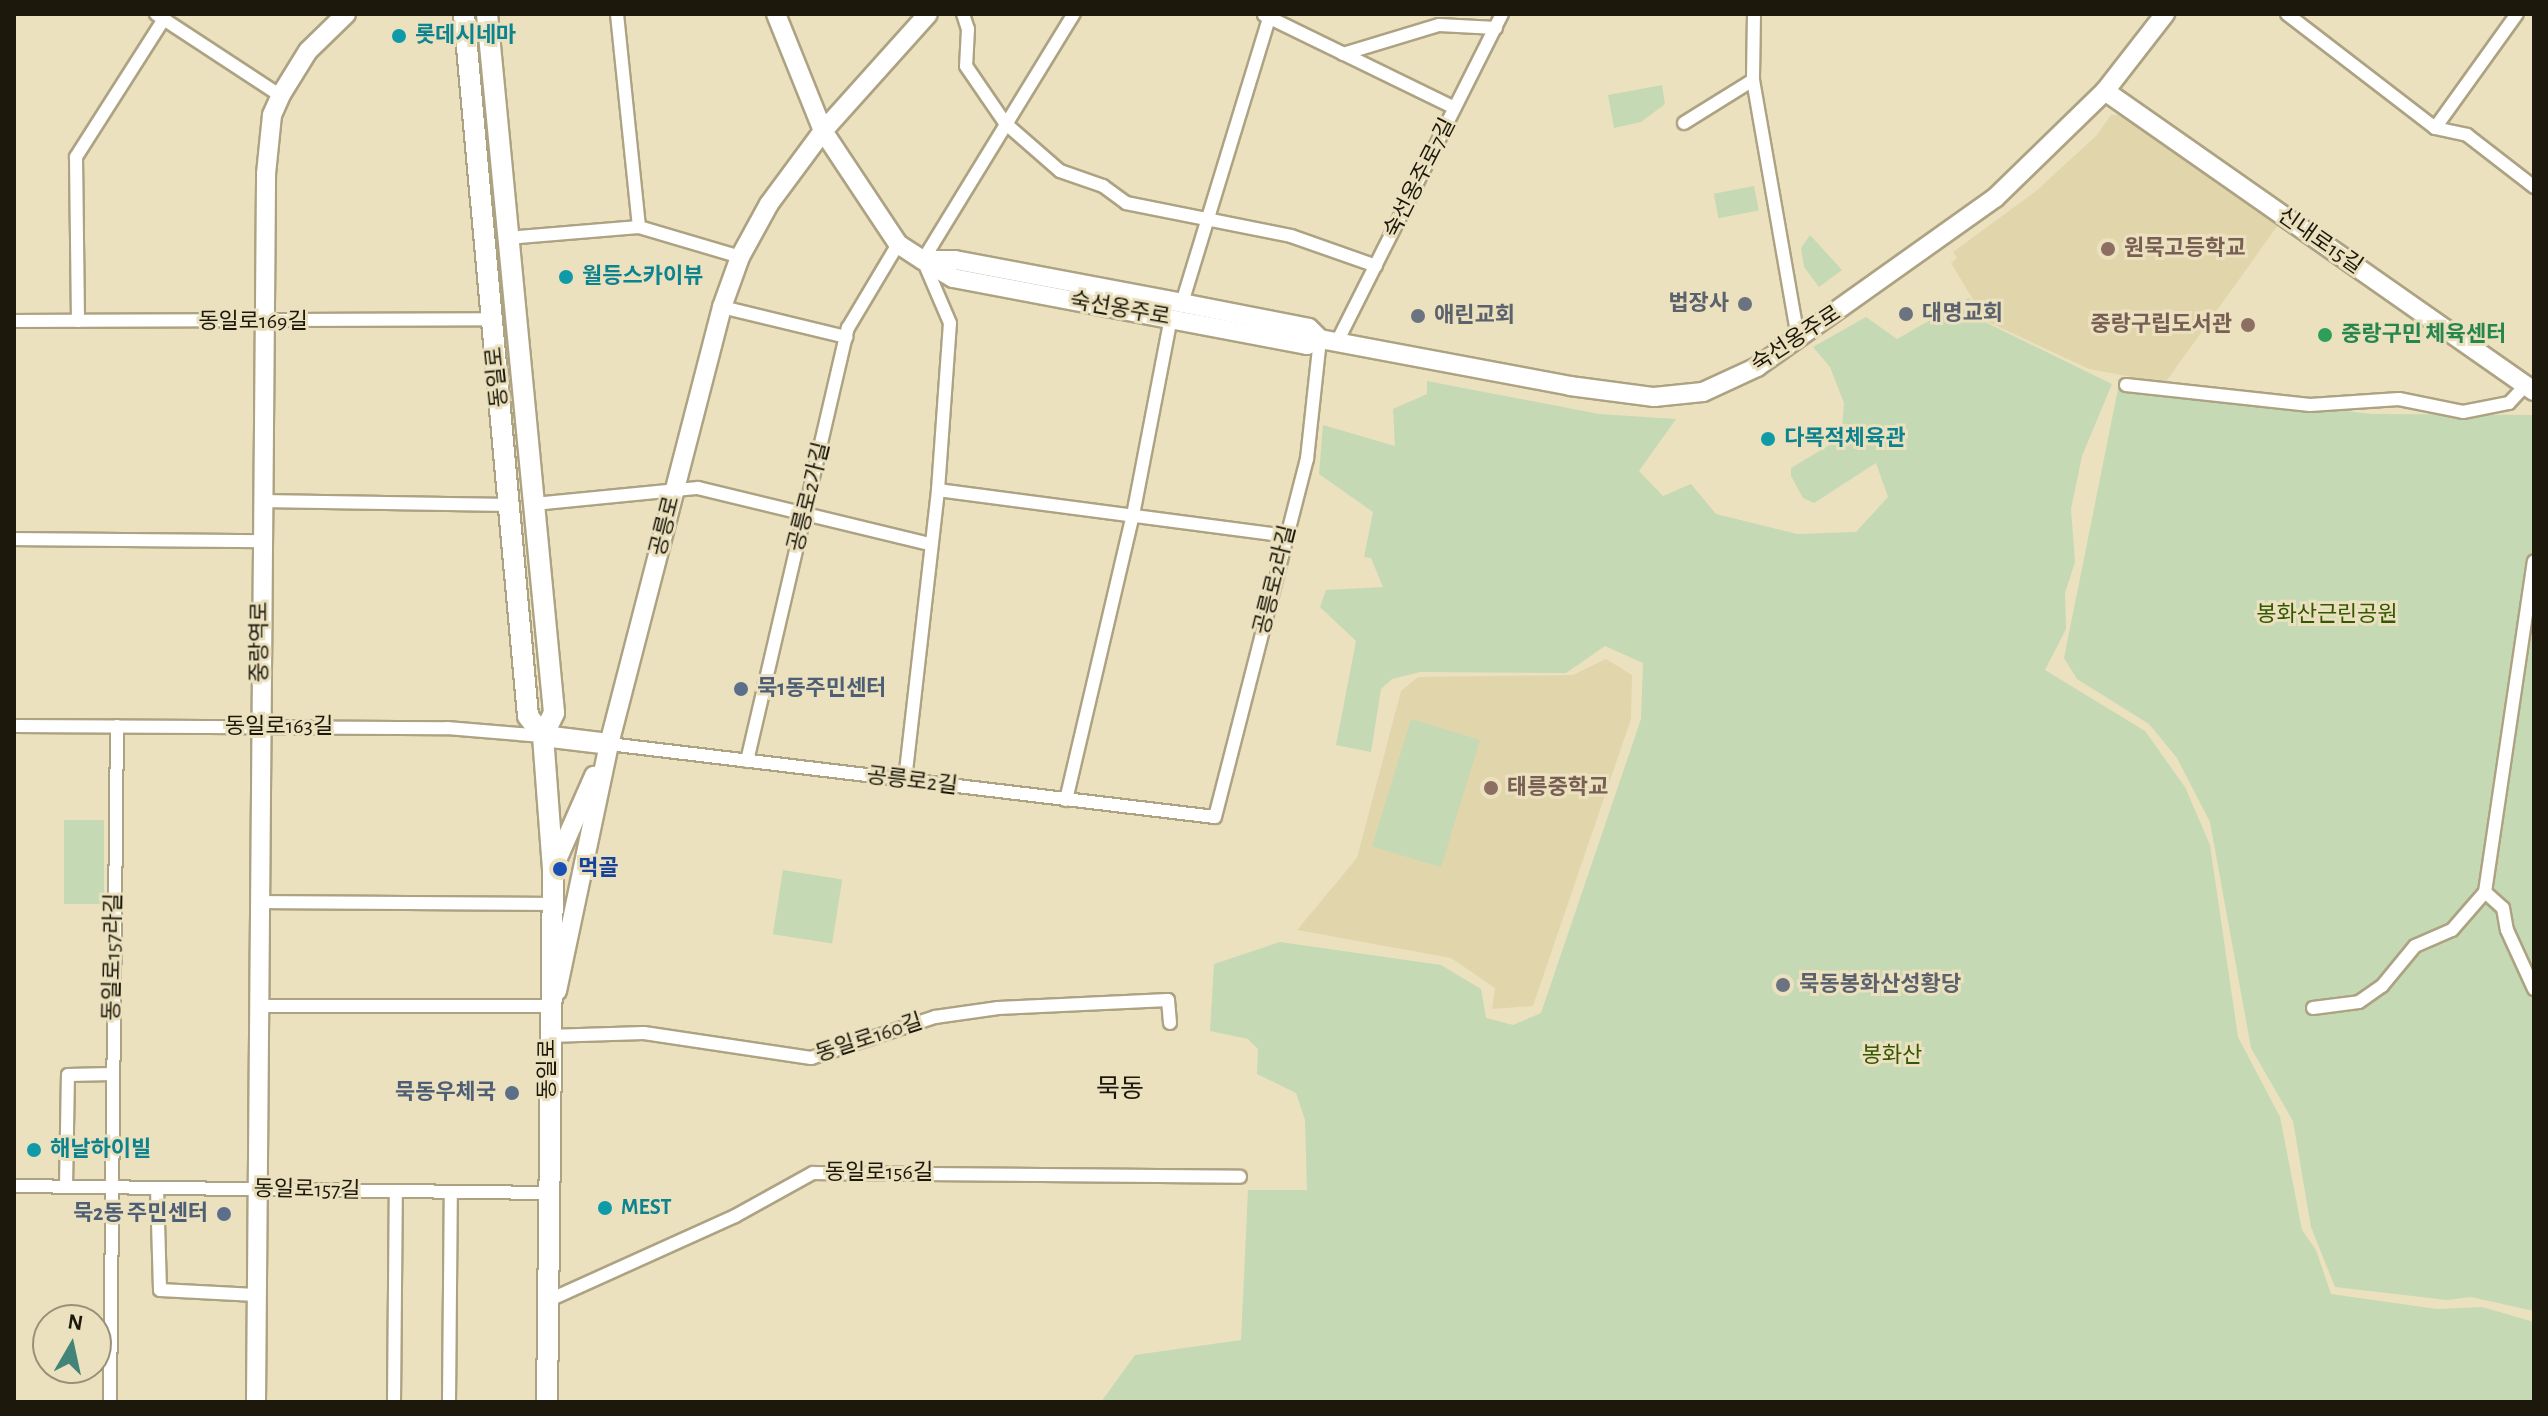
<!DOCTYPE html>
<meta charset="utf-8">
<style>
body{margin:0}
#map{position:relative;width:2548px;height:1416px;overflow:hidden;background:#ebe1bf;font-family:"Alegreya Sans","Noto Sans KR",sans-serif}
div>[style]{position:absolute}
.built>*{inset:0;background:#e1d5ac}
.green>*{inset:0;background:#c5d9b4;transform-origin:0 0}
.roads{filter:drop-shadow(2px 0 #ada383) drop-shadow(-2px 0 #ada383) drop-shadow(0 2px #ada383) drop-shadow(0 -2px #ada383)}
.street>*{height:12px;margin:-6px;padding:0 6px;transform-origin:6px;border-radius:6px;background:#fff}
.secondary>*{height:18px;margin:-9px;padding:0 9px;transform-origin:9px;border-radius:9px;background:#fff}
.primary>*{height:20px;margin:-10px;padding:0 10px;transform-origin:10px;border-radius:10px;background:#fff}
.dots>*{width:22px;height:22px;translate:-50% -50%;box-sizing:border-box;border:4px solid #ebe1bf;border-radius:50%}
span{translate:-50% -50%;white-space:nowrap;text-align:center;line-height:1.15;-webkit-text-stroke:6px #ebe1bf;paint-order:stroke}
.culture-label{font-size:22px;color:#0d838f;font-weight:700}
.left{translate:0 -50%;text-align:left}
.street-label{font-size:22px;color:#1c180c}
.education-label{font-size:22px;color:#785e54;font-weight:700}
.right{translate:-100% -50%;text-align:right}
.worship-label{font-size:22px;color:#5b616d;font-weight:700}
.leisure-label{font-size:22px;color:#27864d;font-weight:700}
.park-label{font-size:22px;color:#345701}
.service-label{font-size:22px;color:#4e5e75;font-weight:700}
.transit-label{font-size:22px;color:#164399;font-weight:700}
.quarter-label{font-size:26px;color:#1c180c}
.frame{position:absolute;inset:0;border:16px solid #1c180c;pointer-events:none}
.north{position:absolute;left:32px;top:1304px;width:80px;height:80px;box-sizing:border-box;background:#ebe1bf;border:2px solid #989177;border-radius:50%;rotate:9deg;font-size:22px;font-weight:700;line-height:32px;text-align:center;color:#1c180c}
.north::after{content:'';display:block;margin:auto;width:28px;height:36px;background:#428578;clip-path:polygon(50% 0,100% 100%,50% 72%,0 100%)}
</style>
<div id="map">
<div class="built">
<i style="clip-path:polygon(2111px 115px,2121px 115px,2278px 225px,2165px 383px,2089px 369px,1986px 321px,1951px 263px,1957px 258px,1953px 252px,2036px 191px,2096px 136px)"></i>
<i style="clip-path:polygon(1606px 659px,1632px 675px,1631px 719px,1533px 1006px,1492px 1009px,1495px 988px,1451px 958px,1297px 930px,1357px 858px,1401px 691px,1418px 677px,1573px 675px)"></i>
</div>
<div class="green">
<i style="clip-path:polygon(1662px 85px,1665px 104px,1641px 122px,1614px 128px,1608px 95px)"></i>
<i style="left:1754px;top:186px;width:25px;height:41px;rotate:79deg"></i>
<i style="clip-path:polygon(1810px 235px,1842px 270px,1819px 287px,1804px 267px,1801px 248px)"></i>
<i style="clip-path:polygon(1969px 298px,1985px 322px,2112px 384px,2082px 456px,2071px 509px,2075px 562px,2065px 593px,2066px 629px,2045px 670px,2145px 731px,2185px 787px,2210px 845px,2238px 1037px,2280px 1117px,2302px 1230px,2316px 1250px,2331px 1294px,2437px 1309px,2482px 1307px,2534px 1322px,2534px 1402px,1101px 1402px,1135px 1355px,1241px 1340px,1248px 1190px,1307px 1190px,1305px 1120px,1296px 1093px,1257px 1074px,1258px 1049px,1248px 1039px,1210px 1031px,1214px 964px,1280px 942px,1441px 965px,1481px 989px,1486px 1018px,1513px 1025px,1541px 1013px,1641px 719px,1643px 663px,1605px 646px,1566px 673px,1420px 672px,1392px 679px,1381px 689px,1371px 752px,1336px 745px,1356px 641px,1320px 607px,1326px 590px,1383px 587px,1371px 558px,1364px 557px,1373px 512px,1319px 474px,1323px 425px,1395px 446px,1393px 409px,1427px 394px,1427px 381px,1599px 414px,1676px 419px,1639px 471px,1663px 496px,1691px 484px,1716px 514px,1797px 534px,1856px 532px,1888px 497px,1876px 463px,1814px 503px,1803px 498px,1791px 476px,1791px 468px,1841px 438px,1844px 403px,1830px 367px,1813px 347px,1866px 317px,1897px 339px)"></i>
<i style="clip-path:polygon(2119px 384px,2371px 414px,2534px 415px,2534px 1311px,2471px 1297px,2447px 1300px,2335px 1287px,2311px 1227px,2293px 1121px,2251px 1048px,2210px 822px,2177px 758px,2149px 724px,2077px 679px,2064px 658px)"></i>
<i style="left:1411px;top:719px;width:72px;height:133px;rotate:17deg"></i>
<i style="left:64px;top:820px;width:40px;height:84px"></i>
<i style="left:783px;top:870px;width:60px;height:65px;rotate:9deg"></i>
</div>
<div class="roads">
<div class="street">
<i style="left:156px;top:14px;width:149px;rotate:33.3deg"></i>
<i style="left:617px;top:14px;width:214px;rotate:84.1deg"></i>
<i style="left:963px;top:14px;width:16px;rotate:72deg"></i>
<i style="left:968px;top:29px;width:37px;rotate:93deg"></i>
<i style="left:966px;top:66px;width:69px;rotate:55.6deg"></i>
<i style="left:1005px;top:123px;width:73px;rotate:41.1deg"></i>
<i style="left:1060px;top:171px;width:46px;rotate:19.2deg"></i>
<i style="left:1103px;top:186px;width:29px;rotate:36deg"></i>
<i style="left:1126px;top:203px;width:168px;rotate:11.3deg"></i>
<i style="left:1291px;top:236px;width:90px;rotate:19.4deg"></i>
<i style="left:1754px;top:14px;width:66px;rotate:90.9deg"></i>
<i style="left:1753px;top:80px;width:262px;rotate:80.1deg"></i>
<i style="left:2287px;top:14px;width:187px;rotate:37.6deg"></i>
<i style="left:2435px;top:128px;width:33px;rotate:12deg"></i>
<i style="left:2467px;top:135px;width:85px;rotate:37.8deg"></i>
<i style="left:1264px;top:15px;width:212px;rotate:26deg"></i>
<i style="left:1343px;top:54px;width:100px;rotate:-16.8deg"></i>
<i style="left:1439px;top:25px;width:57px;rotate:3deg"></i>
<i style="left:1684px;top:123px;width:81px;rotate:-31.9deg"></i>
<i style="left:2435px;top:128px;width:140px;rotate:-54.3deg"></i>
<i style="left:507px;top:238px;width:132px;rotate:-4.8deg"></i>
<i style="left:639px;top:227px;width:105px;rotate:16.5deg"></i>
<i style="left:1182px;top:303px;width:298px;rotate:-73deg"></i>
<i style="left:722px;top:307px;width:128px;rotate:13.6deg"></i>
<i style="left:14px;top:321px;width:477px;rotate:-0.2deg"></i>
<i style="left:78px;top:321px;width:164px;rotate:-90.7deg"></i>
<i style="left:76px;top:157px;width:164px;rotate:-57.5deg"></i>
<i style="left:1337px;top:342px;width:367px;rotate:-63.3deg"></i>
<i style="left:2126px;top:385px;width:185px;rotate:6.2deg"></i>
<i style="left:2310px;top:405px;width:89px;rotate:-3.9deg"></i>
<i style="left:2399px;top:399px;width:65px;rotate:11.5deg"></i>
<i style="left:2463px;top:412px;width:47px;rotate:-11.1deg"></i>
<i style="left:2509px;top:403px;width:26px;rotate:-47deg"></i>
<i style="left:938px;top:490px;width:351px;rotate:7.5deg"></i>
<i style="left:261px;top:501px;width:249px;rotate:0.9deg"></i>
<i style="left:534px;top:504px;width:165px;rotate:-5.6deg"></i>
<i style="left:698px;top:488px;width:239px;rotate:13.6deg"></i>
<i style="left:14px;top:539px;width:247px;rotate:0.5deg"></i>
<i style="left:14px;top:726px;width:433px;rotate:0.3deg"></i>
<i style="left:447px;top:728px;width:96px;rotate:4.8deg"></i>
<i style="left:609px;top:744px;width:610px;rotate:6.87deg"></i>
<i style="left:1215px;top:817px;width:370px;rotate:-75.6deg"></i>
<i style="left:1307px;top:459px;width:121px;rotate:-83.8deg"></i>
<i style="left:747px;top:761px;width:445px;rotate:-76.9deg"></i>
<i style="left:848px;top:328px;width:98px;rotate:-59.2deg"></i>
<i style="left:905px;top:780px;width:292px;rotate:-83.5deg"></i>
<i style="left:938px;top:490px;width:167px;rotate:-85.9deg"></i>
<i style="left:950px;top:323px;width:69px;rotate:-113.2deg"></i>
<i style="left:923px;top:260px;width:289px;rotate:-58.5deg"></i>
<i style="left:1066px;top:800px;width:293px;rotate:-76.8deg"></i>
<i style="left:1133px;top:515px;width:201px;rotate:-79.1deg"></i>
<i style="left:2485px;top:892px;width:334px;rotate:-81.6deg"></i>
<i style="left:2485px;top:892px;width:24px;rotate:42deg"></i>
<i style="left:2503px;top:908px;width:22px;rotate:80deg"></i>
<i style="left:2507px;top:930px;width:65px;rotate:65.4deg"></i>
<i style="left:259px;top:902px;width:294px;rotate:0.4deg"></i>
<i style="left:259px;top:1006px;width:288px"></i>
<i style="left:2313px;top:1008px;width:46px;rotate:-7.4deg"></i>
<i style="left:2359px;top:1002px;width:28px;rotate:-35deg"></i>
<i style="left:2382px;top:986px;width:52px;rotate:-50.5deg"></i>
<i style="left:2415px;top:946px;width:40px;rotate:-23.4deg"></i>
<i style="left:2452px;top:930px;width:50px;rotate:-49deg"></i>
<i style="left:548px;top:1036px;width:96px;rotate:-1.8deg"></i>
<i style="left:644px;top:1033px;width:169px;rotate:8.5deg"></i>
<i style="left:811px;top:1058px;width:131px;rotate:-18.3deg"></i>
<i style="left:935px;top:1017px;width:64px;rotate:-8.1deg"></i>
<i style="left:998px;top:1008px;width:170px;rotate:-2.7deg"></i>
<i style="left:1168px;top:1000px;width:23px;rotate:85deg"></i>
<i style="left:14px;top:1186px;width:534px;rotate:0.75deg"></i>
<i style="left:66px;top:1187px;width:112px;rotate:-89deg"></i>
<i style="left:68px;top:1075px;width:44px;rotate:-1.3deg"></i>
<i style="left:157px;top:1188px;width:102px;rotate:88.3deg"></i>
<i style="left:160px;top:1290px;width:96px;rotate:3deg"></i>
<i style="left:547px;top:1301px;width:206px;rotate:-24.3deg"></i>
<i style="left:735px;top:1216px;width:89px;rotate:-28.9deg"></i>
<i style="left:813px;top:1173px;width:427px;rotate:0.5deg"></i>
<i style="left:110px;top:1402px;width:676px;rotate:-89.41deg"></i>
<i style="left:394px;top:1402px;width:211px;rotate:-89.5deg"></i>
<i style="left:449px;top:1402px;width:210px;rotate:-89.5deg"></i>
</div>
<div class="secondary">
<i style="left:776px;top:14px;width:126px;rotate:68.1deg"></i>
<i style="left:823px;top:131px;width:136px;rotate:56.4deg"></i>
<i style="left:898px;top:244px;width:30px;rotate:33deg"></i>
<i style="left:923px;top:260px;width:35px;rotate:31deg"></i>
<i style="left:953px;top:278px;width:360px;rotate:10.7deg"></i>
<i style="left:1307px;top:345px;width:14px;rotate:-25deg"></i>
<i style="left:2105px;top:91px;width:523px;rotate:34.97deg"></i>
<i style="left:923px;top:260px;width:32px"></i>
<i style="left:955px;top:260px;width:231px;rotate:10.7deg"></i>
<i style="left:1182px;top:303px;width:129px;rotate:11.1deg"></i>
<i style="left:1309px;top:328px;width:16px;rotate:45deg"></i>
<i style="left:1320px;top:339px;width:254px;rotate:10.6deg"></i>
<i style="left:1570px;top:386px;width:85px;rotate:7.5deg"></i>
<i style="left:1654px;top:397px;width:49px;rotate:-5.8deg"></i>
<i style="left:1703px;top:392px;width:60px;rotate:-24.8deg"></i>
<i style="left:1757px;top:367px;width:292px;rotate:-35.4deg"></i>
<i style="left:1995px;top:198px;width:153px;rotate:-44.2deg"></i>
<i style="left:2105px;top:91px;width:98px;rotate:-52.1deg"></i>
<i style="left:553px;top:869px;width:102px;rotate:-66.2deg"></i>
<i style="left:557px;top:991px;width:252px;rotate:-78.1deg"></i>
<i style="left:609px;top:744px;width:451px;rotate:-75.5deg"></i>
<i style="left:722px;top:307px;width:53px;rotate:-70.2deg"></i>
<i style="left:740px;top:257px;width:60px;rotate:-61.3deg"></i>
<i style="left:769px;top:204px;width:91px;rotate:-53.5deg"></i>
<i style="left:823px;top:131px;width:157px;rotate:-48.1deg"></i>
<i style="left:256px;top:1402px;width:1228px;rotate:-89.53deg"></i>
<i style="left:266px;top:174px;width:59px;rotate:-84.2deg"></i>
<i style="left:272px;top:115px;width:24px;rotate:-66deg"></i>
<i style="left:282px;top:93px;width:49px;rotate:-58.2deg"></i>
<i style="left:308px;top:51px;width:53px;rotate:-44.2deg"></i>
</div>
<div class="primary">
<i style="left:464px;top:14px;width:705px;rotate:84.79deg"></i>
<i style="left:528px;top:716px;width:25px;rotate:53deg"></i>
<i style="left:487px;top:14px;width:702px;rotate:84.52deg"></i>
<i style="left:554px;top:713px;width:25px;rotate:116deg"></i>
<i style="left:543px;top:736px;width:133px;rotate:85.7deg"></i>
<i style="left:553px;top:869px;width:533px;rotate:90.64deg"></i>
<i style="left:543px;top:736px;width:66px;rotate:6.9deg"></i>
</div>
</div>
<div class="dots">
<i style="left:399px;top:36px;background:#0f9aa8"></i>
<i style="left:2108px;top:249px;background:#8d6e63"></i>
<i style="left:566px;top:277px;background:#0f9aa8"></i>
<i style="left:1745px;top:304px;background:#6b7280"></i>
<i style="left:1906px;top:314px;background:#6b7280"></i>
<i style="left:1418px;top:316px;background:#6b7280"></i>
<i style="left:2248px;top:325px;background:#8d6e63"></i>
<i style="left:2325px;top:335px;background:#2e9e5b"></i>
<i style="left:1768px;top:439px;background:#0f9aa8"></i>
<i style="left:741px;top:689px;background:#5c6f8a"></i>
<i style="left:1491px;top:788px;background:#8d6e63"></i>
<i style="left:560px;top:869px;background:#1a4fb4"></i>
<i style="left:1783px;top:985px;background:#6b7280"></i>
<i style="left:512px;top:1093px;background:#5c6f8a"></i>
<i style="left:34px;top:1150px;background:#0f9aa8"></i>
<i style="left:605px;top:1208px;background:#0f9aa8"></i>
<i style="left:224px;top:1214px;background:#5c6f8a"></i>
</div>
<div class="culture-label">
<span class="left" style="left:415px;top:36px">롯데시네마</span>
<span class="left" style="left:582px;top:277px">월등스카이뷰</span>
<span class="left" style="left:1784px;top:439px">다목적체육관</span>
<span class="left" style="left:50px;top:1150px">해날하이빌</span>
<span class="left" style="left:621px;top:1208px">MEST</span>
</div>
<div class="street-label">
<span style="left:1420px;top:178px;rotate:-63deg">숙선옹주로7길</span>
<span style="left:2320px;top:241px;rotate:35deg">신내로15길</span>
<span style="left:1120px;top:309px;rotate:10deg">숙선옹주로</span>
<span style="left:253px;top:322px">동일로169길</span>
<span style="left:1796px;top:339px;rotate:-33deg">숙선옹주로</span>
<span style="left:497px;top:377px;rotate:-96deg">동일로</span>
<span style="left:809px;top:497px;rotate:-76deg">공릉로2가길</span>
<span style="left:665px;top:526px;rotate:-76deg">공릉로</span>
<span style="left:1275px;top:580px;rotate:-76deg">공릉로2라길</span>
<span style="left:260px;top:642px;rotate:-90deg">중랑역로</span>
<span style="left:279px;top:727px">동일로163길</span>
<span style="left:912px;top:781px;rotate:7deg">공릉로2길</span>
<span style="left:113px;top:957px;rotate:-89deg">동일로157라길</span>
<span style="left:869px;top:1038px;rotate:-18deg">동일로160길</span>
<span style="left:548px;top:1069px;rotate:-90deg">동일로</span>
<span style="left:879px;top:1173px">동일로156길</span>
<span style="left:307px;top:1190px;rotate:1deg">동일로157길</span>
</div>
<div class="education-label">
<span class="left" style="left:2124px;top:249px">원묵고등학교</span>
<span class="right" style="left:2232px;top:325px">중랑구립도서관</span>
<span class="left" style="left:1507px;top:788px">태릉중학교</span>
</div>
<div class="worship-label">
<span class="right" style="left:1729px;top:304px">법장사</span>
<span class="left" style="left:1922px;top:314px">대명교회</span>
<span class="left" style="left:1434px;top:316px">애린교회</span>
<span class="left" style="left:1799px;top:985px">묵동봉화산성황당</span>
</div>
<div class="leisure-label">
<span class="left" style="left:2341px;top:335px">중랑구민 체육센터</span>
</div>
<div class="park-label">
<span style="left:2327px;top:615px">봉화산근린공원</span>
<span style="left:1892px;top:1056px">봉화산</span>
</div>
<div class="service-label">
<span class="left" style="left:757px;top:689px">묵1동주민센터</span>
<span class="right" style="left:496px;top:1093px">묵동우체국</span>
<span class="right" style="left:208px;top:1214px">묵2동 주민센터</span>
</div>
<div class="transit-label">
<span class="left" style="left:578px;top:869px">먹골</span>
</div>
<div class="quarter-label">
<span style="left:1120px;top:1090px">묵동</span>
</div>
<div class="frame"></div>
<div class="north">N</div>
</div>
